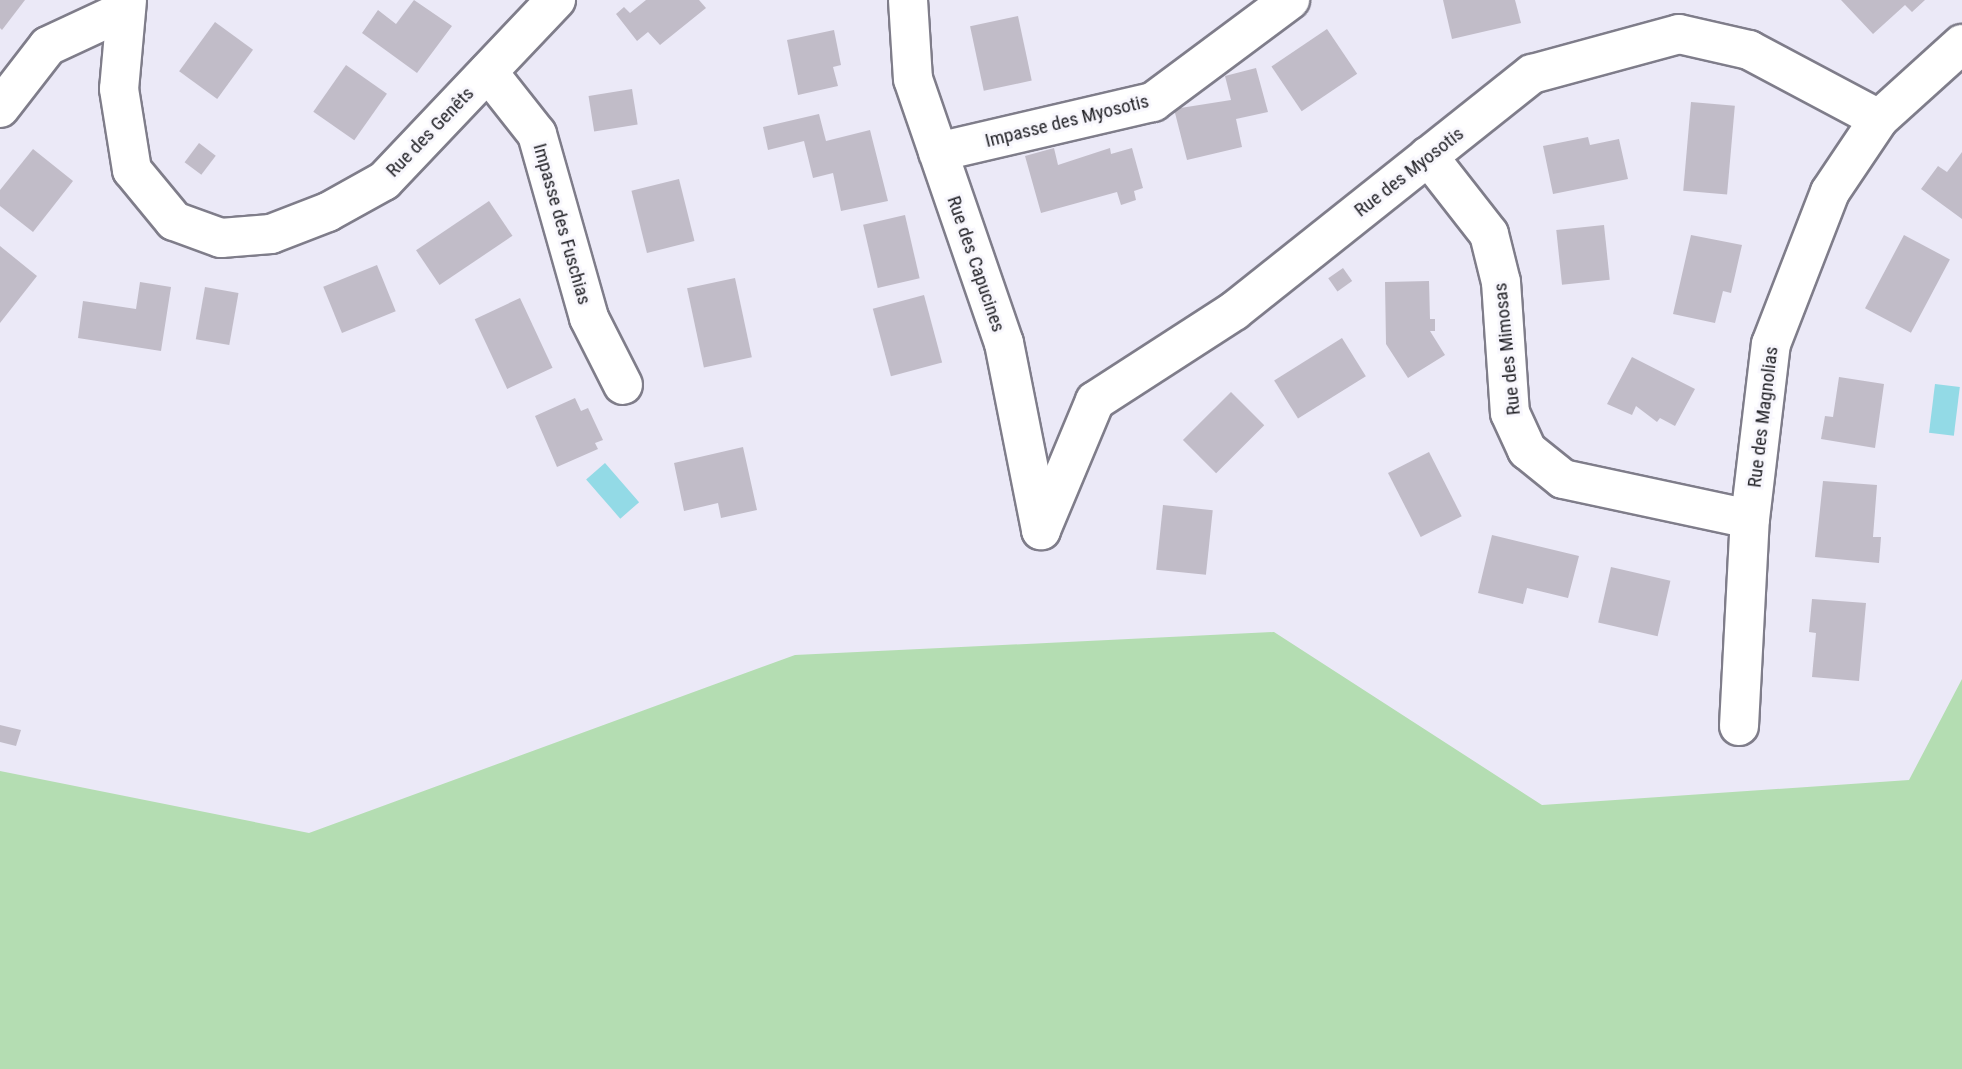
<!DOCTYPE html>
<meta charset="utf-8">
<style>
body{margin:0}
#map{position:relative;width:1962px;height:1069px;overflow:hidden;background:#ebe9f7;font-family:"Roboto Condensed",sans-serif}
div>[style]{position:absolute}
.green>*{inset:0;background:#b4ddb2}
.water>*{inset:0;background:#93dae6;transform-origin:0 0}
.building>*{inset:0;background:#c1bcc8;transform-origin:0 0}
.roads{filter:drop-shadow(2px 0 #7f7d8a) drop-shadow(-2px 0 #7f7d8a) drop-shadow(0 2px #7f7d8a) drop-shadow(0 -2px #7f7d8a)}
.minor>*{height:38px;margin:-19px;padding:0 19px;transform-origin:19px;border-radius:19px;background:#fff}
span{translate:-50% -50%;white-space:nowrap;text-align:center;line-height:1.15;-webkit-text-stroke:6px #f8f7fd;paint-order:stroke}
.street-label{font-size:19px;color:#222227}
</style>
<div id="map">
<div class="green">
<i style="clip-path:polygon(1274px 632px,1542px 805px,1909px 780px,1962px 679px,1962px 1069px,0 1069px,0 771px,309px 833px,795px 655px)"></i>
</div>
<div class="water">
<i style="left:1935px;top:384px;width:25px;height:49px;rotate:7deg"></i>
<i style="left:605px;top:463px;width:52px;height:25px;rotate:49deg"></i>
</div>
<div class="building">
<i style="clip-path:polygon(0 0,25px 0,2px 30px,0 28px)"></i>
<i style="clip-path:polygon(414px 0,452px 26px,417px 73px,362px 33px,378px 10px,396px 24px)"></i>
<i style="clip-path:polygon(646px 0,699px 0,706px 8px,660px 45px,648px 32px,637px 41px,616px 14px,624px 7px,630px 13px)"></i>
<i style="clip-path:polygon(1443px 0,1515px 0,1521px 23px,1452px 39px)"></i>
<i style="clip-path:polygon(1841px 0,1925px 0,1912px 12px,1905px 5px,1873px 34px)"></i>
<i style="left:1018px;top:16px;width:66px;height:49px;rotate:78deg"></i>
<i style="left:215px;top:22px;width:47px;height:61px;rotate:36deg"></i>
<i style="left:1327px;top:29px;width:54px;height:67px;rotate:56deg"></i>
<i style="clip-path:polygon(834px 30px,841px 65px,833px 67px,838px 86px,798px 95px,787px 40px)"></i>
<i style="left:346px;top:65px;width:50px;height:57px;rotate:35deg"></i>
<i style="clip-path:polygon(1256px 68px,1268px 112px,1236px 119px,1242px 147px,1187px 160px,1174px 109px,1231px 100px,1225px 76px)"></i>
<i style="left:632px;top:89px;width:36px;height:44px;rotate:81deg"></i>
<i style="left:1691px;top:102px;width:44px;height:89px;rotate:5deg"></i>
<i style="clip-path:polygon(819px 114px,826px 141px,870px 130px,888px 201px,841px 211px,833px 173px,813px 178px,804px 141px,768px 150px,763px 127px)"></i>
<i style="clip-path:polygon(1588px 137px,1590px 145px,1619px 139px,1628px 179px,1553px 194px,1543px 146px)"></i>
<i style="left:199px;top:143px;width:21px;height:24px;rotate:37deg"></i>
<i style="clip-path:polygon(1054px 148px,1058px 165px,1110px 148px,1111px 154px,1132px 148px,1143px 188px,1134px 191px,1136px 200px,1121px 205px,1117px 192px,1041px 213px,1025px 156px)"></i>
<i style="clip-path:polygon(33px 149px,73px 181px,33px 232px,0 206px,0 190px)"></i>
<i style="clip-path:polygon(1962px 152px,1962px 219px,1921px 189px,1938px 166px,1947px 172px)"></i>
<i style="left:679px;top:179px;width:64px;height:49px;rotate:76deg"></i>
<i style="left:489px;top:201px;width:42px;height:88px;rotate:56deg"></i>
<i style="left:905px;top:215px;width:65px;height:43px;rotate:77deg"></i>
<i style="left:1604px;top:225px;width:55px;height:48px;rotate:84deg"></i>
<i style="clip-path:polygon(1691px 235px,1742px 245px,1731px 293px,1723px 291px,1715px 323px,1673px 314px)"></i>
<i style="left:1904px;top:235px;width:52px;height:83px;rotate:28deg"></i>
<i style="clip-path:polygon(0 246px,37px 276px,0 323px)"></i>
<i style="left:377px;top:265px;width:50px;height:58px;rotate:68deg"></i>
<i style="left:1343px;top:268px;width:16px;height:18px;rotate:55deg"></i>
<i style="left:735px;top:278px;width:81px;height:49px;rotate:78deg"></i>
<i style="clip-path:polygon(1429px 281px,1430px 319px,1435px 319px,1435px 331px,1430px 331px,1445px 355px,1408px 378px,1386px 344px,1385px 282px)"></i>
<i style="clip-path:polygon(140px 282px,171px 287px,161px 351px,78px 338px,83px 301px,136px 309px)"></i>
<i style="left:205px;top:287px;width:34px;height:53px;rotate:10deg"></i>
<i style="left:924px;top:295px;width:70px;height:53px;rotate:75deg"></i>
<i style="left:520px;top:298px;width:77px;height:50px;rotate:65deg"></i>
<i style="left:1342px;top:338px;width:45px;height:80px;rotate:58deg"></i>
<i style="clip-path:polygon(1632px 357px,1695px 389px,1675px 426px,1660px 418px,1657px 422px,1636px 406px,1632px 415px,1607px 404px)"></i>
<i style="clip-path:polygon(1839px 377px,1884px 384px,1875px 448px,1821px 439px,1825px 416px,1833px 417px)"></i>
<i style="left:1231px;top:392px;width:47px;height:68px;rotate:45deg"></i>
<i style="clip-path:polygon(575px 398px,581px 411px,588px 408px,603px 440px,595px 443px,598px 449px,557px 467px,535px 416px)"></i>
<i style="clip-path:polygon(743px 447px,757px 510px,721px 518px,718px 503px,684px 511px,674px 463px)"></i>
<i style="left:1429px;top:452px;width:72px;height:46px;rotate:63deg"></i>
<i style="clip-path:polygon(1823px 481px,1877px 485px,1873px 537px,1881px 537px,1879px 563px,1815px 557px)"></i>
<i style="left:1163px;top:505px;width:50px;height:65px;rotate:6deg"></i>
<i style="clip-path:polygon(1492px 535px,1579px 556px,1568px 598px,1527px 588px,1523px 604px,1478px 593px)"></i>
<i style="left:1611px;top:567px;width:61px;height:57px;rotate:13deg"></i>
<i style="clip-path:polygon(1812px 599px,1866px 603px,1859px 681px,1812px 677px,1816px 633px,1809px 632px)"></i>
<i style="clip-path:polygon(0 725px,21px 730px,16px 746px,0 742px)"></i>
</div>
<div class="roads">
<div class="minor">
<i style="left:127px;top:0;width:89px;rotate:95.1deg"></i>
<i style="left:119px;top:89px;width:82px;rotate:80.9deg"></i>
<i style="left:132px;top:170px;width:66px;rotate:50.5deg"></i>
<i style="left:174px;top:221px;width:50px;rotate:19.9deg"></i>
<i style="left:221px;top:238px;width:50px;rotate:-4.6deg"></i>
<i style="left:271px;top:234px;width:61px;rotate:-21.1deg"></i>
<i style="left:328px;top:212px;width:64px;rotate:-29deg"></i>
<i style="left:384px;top:181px;width:250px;rotate:-46.5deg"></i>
<i style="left:908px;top:0;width:79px;rotate:86.4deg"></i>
<i style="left:913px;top:79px;width:279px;rotate:71deg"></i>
<i style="left:1004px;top:343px;width:191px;rotate:78.8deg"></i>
<i style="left:488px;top:72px;width:79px;rotate:51.7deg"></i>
<i style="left:537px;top:134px;width:191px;rotate:74.2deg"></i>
<i style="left:589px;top:318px;width:75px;rotate:63.1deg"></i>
<i style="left:0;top:108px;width:78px;rotate:-52.3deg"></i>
<i style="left:48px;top:46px;width:83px;rotate:-25deg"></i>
<i style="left:938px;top:152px;width:221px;rotate:-13.1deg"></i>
<i style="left:1153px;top:102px;width:171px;rotate:-36.7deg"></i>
<i style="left:1428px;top:156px;width:99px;rotate:52deg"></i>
<i style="left:1489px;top:234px;width:49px;rotate:76deg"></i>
<i style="left:1501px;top:282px;width:131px;rotate:86.1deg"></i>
<i style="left:1510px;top:413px;width:41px;rotate:65.3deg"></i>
<i style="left:1527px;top:450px;width:46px;rotate:38.9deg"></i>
<i style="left:1563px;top:479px;width:191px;rotate:12.1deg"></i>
<i style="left:1041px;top:530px;width:140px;rotate:-67.3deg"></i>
<i style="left:1095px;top:401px;width:166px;rotate:-32.9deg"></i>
<i style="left:1234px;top:311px;width:381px;rotate:-38.5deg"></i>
<i style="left:1532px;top:74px;width:152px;rotate:-15.2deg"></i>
<i style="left:1679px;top:34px;width:72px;rotate:12.9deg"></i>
<i style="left:1749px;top:50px;width:147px;rotate:28deg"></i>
<i style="left:1739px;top:726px;width:207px;rotate:-87deg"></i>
<i style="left:1750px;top:519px;width:176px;rotate:-83.2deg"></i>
<i style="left:1771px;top:344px;width:163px;rotate:-68.8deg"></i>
<i style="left:1830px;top:192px;width:88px;rotate:-56.1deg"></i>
<i style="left:1879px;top:119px;width:112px;rotate:-42.1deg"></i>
</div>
</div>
<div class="street-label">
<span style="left:1067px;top:121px;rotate:-14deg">Impasse des Myosotis</span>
<span style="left:430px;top:132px;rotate:-46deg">Rue des Genêts</span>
<span style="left:1409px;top:172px;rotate:-38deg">Rue des Myosotis</span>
<span style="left:562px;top:224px;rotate:74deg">Impasse des Fuschias</span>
<span style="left:976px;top:264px;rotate:71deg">Rue des Capucines</span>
<span style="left:1507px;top:349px;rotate:-96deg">Rue des Mimosas</span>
<span style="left:1763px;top:417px;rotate:-83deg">Rue des Magnolias</span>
</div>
</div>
